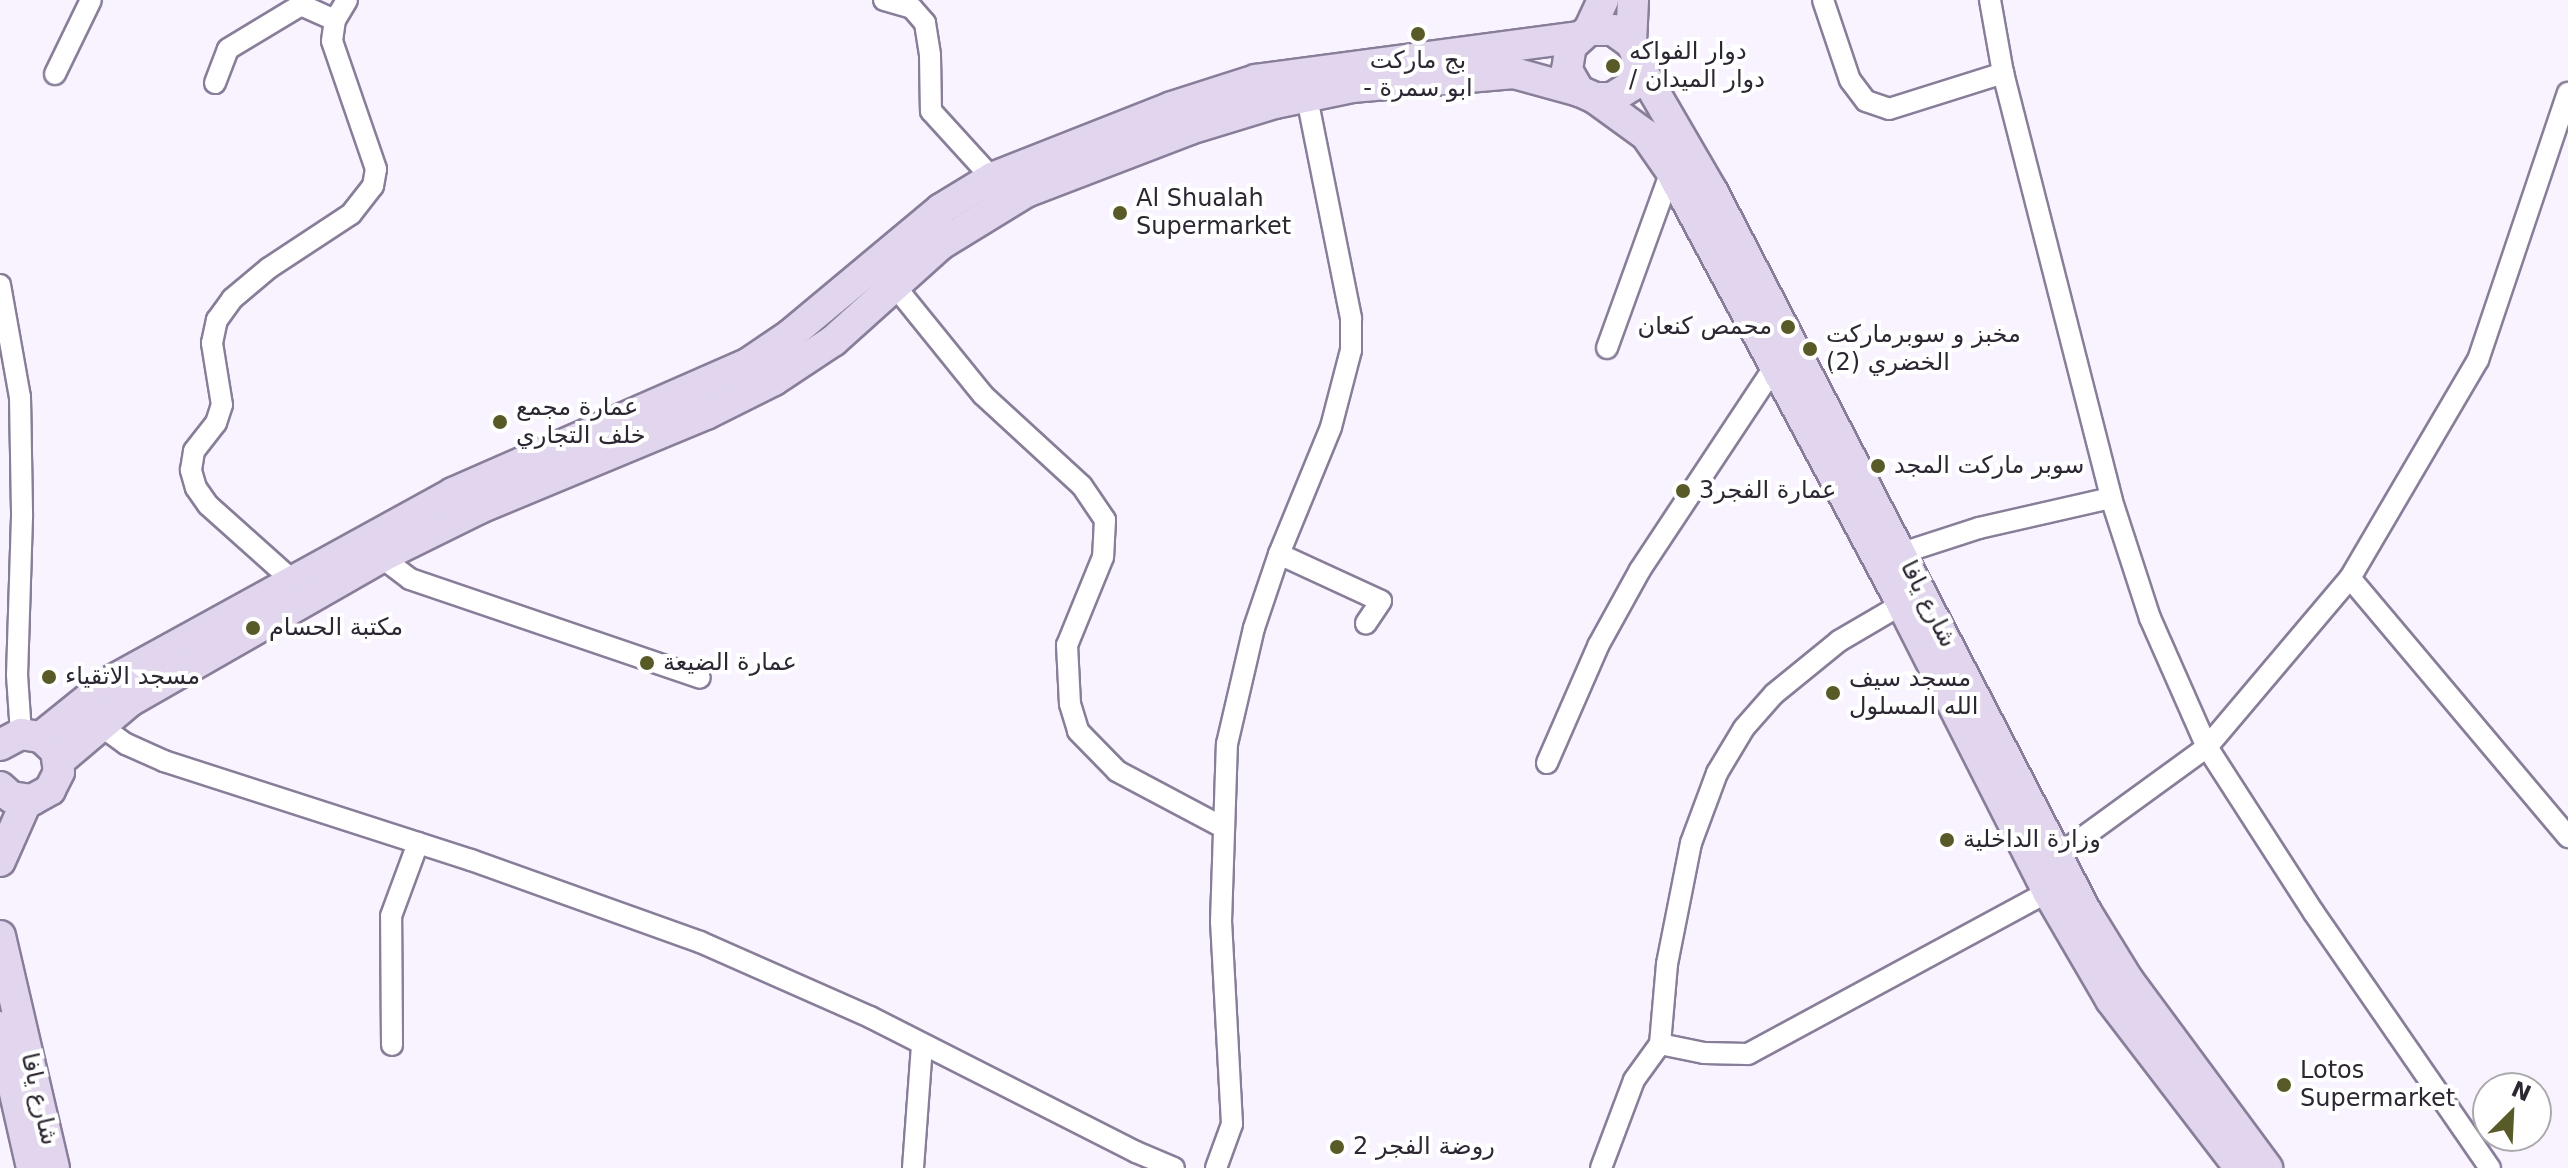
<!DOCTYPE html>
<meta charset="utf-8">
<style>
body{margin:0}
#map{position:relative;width:2568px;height:1168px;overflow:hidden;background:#f8f3ff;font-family:"DejaVu Sans","Noto Naskh Arabic",sans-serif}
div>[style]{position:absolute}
.roads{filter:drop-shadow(2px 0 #897e99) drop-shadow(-2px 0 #897e99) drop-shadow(0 2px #897e99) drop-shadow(0 -2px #897e99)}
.street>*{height:20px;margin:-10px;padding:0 10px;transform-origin:10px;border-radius:10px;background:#fff}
.secondary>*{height:30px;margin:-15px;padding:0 15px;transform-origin:15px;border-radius:15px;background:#e1d6ed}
.dots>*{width:22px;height:22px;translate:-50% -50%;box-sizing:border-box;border:4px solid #fff;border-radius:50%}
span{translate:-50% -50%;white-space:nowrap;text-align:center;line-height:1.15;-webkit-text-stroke:8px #fff;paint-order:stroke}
.poi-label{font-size:24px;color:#2c2732}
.left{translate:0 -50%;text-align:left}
.right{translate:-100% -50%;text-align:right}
.street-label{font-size:24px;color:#2c2732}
.north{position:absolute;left:2472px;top:1072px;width:80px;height:80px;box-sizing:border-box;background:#fff;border:2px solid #aba9ad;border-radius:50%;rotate:24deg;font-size:22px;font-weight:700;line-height:32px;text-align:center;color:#2c2732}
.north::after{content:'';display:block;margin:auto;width:28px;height:36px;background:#585a27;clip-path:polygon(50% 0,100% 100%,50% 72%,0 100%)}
</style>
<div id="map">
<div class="roads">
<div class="street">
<i style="left:884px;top:0;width:29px;rotate:16deg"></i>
<i style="left:912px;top:8px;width:20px;rotate:49deg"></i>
<i style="left:925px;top:23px;width:33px;rotate:81deg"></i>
<i style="left:930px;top:56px;width:55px;rotate:89deg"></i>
<i style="left:931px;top:111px;width:91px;rotate:47.7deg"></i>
<i style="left:1823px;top:0;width:84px;rotate:71.4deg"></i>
<i style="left:1850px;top:80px;width:26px;rotate:53deg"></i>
<i style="left:1866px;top:101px;width:24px;rotate:19deg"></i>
<i style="left:1889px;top:109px;width:120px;rotate:-17.5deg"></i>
<i style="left:2003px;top:73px;width:439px;rotate:75.7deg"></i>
<i style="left:2111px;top:498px;width:126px;rotate:72deg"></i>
<i style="left:2150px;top:618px;width:141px;rotate:66.2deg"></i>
<i style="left:2207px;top:747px;width:197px;rotate:57.2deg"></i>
<i style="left:2314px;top:913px;width:310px;rotate:55.4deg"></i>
<i style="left:1990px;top:0;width:74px;rotate:79.9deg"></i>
<i style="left:55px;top:74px;width:82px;rotate:-64.1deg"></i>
<i style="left:215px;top:83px;width:36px;rotate:-69deg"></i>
<i style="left:228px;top:49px;width:85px;rotate:-31.1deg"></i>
<i style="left:301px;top:5px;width:37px;rotate:24deg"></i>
<i style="left:0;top:285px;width:114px;rotate:79.9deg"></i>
<i style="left:20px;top:397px;width:120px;rotate:89deg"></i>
<i style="left:22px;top:517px;width:158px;rotate:91.8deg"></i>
<i style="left:17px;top:675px;width:59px;rotate:86.1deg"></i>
<i style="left:894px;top:285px;width:141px;rotate:51deg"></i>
<i style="left:983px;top:395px;width:134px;rotate:42.6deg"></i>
<i style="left:1082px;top:486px;width:41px;rotate:55.9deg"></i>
<i style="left:1105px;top:520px;width:37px;rotate:93deg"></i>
<i style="left:1103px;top:557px;width:95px;rotate:112.2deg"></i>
<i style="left:1067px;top:645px;width:59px;rotate:87.1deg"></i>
<i style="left:1070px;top:704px;width:28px;rotate:73deg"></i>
<i style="left:1078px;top:731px;width:56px;rotate:45.7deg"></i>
<i style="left:1117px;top:771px;width:121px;rotate:28deg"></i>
<i style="left:1607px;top:348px;width:188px;rotate:-70.1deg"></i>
<i style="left:1902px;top:553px;width:81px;rotate:-18deg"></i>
<i style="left:1979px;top:528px;width:135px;rotate:-12.8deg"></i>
<i style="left:1279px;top:554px;width:112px;rotate:24.7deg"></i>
<i style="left:1381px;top:601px;width:27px;rotate:124deg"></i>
<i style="left:381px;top:557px;width:36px;rotate:37deg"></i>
<i style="left:410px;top:579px;width:306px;rotate:18.8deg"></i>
<i style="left:2350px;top:578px;width:339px;rotate:49.9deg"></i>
<i style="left:293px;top:581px;width:114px;rotate:-138.2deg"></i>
<i style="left:208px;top:505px;width:21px;rotate:-125deg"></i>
<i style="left:196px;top:488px;width:19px;rotate:-106deg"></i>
<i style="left:191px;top:470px;width:19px;rotate:-81deg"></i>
<i style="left:194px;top:451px;width:36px;rotate:-52deg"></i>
<i style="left:216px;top:423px;width:19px;rotate:-72deg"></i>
<i style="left:222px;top:405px;width:63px;rotate:-99.2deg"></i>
<i style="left:212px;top:343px;width:24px;rotate:-78deg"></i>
<i style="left:217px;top:320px;width:26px;rotate:-54deg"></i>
<i style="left:232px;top:299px;width:48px;rotate:-40deg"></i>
<i style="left:269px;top:268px;width:98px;rotate:-33.4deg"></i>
<i style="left:351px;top:214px;width:36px;rotate:-52deg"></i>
<i style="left:373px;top:186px;width:17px;rotate:-80deg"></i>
<i style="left:376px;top:169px;width:135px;rotate:-109deg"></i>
<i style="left:332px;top:41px;width:21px;rotate:-82deg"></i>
<i style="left:335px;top:20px;width:23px;rotate:-59deg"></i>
<i style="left:101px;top:726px;width:31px;rotate:36deg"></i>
<i style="left:126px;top:744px;width:42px;rotate:24.1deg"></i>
<i style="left:164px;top:761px;width:323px;rotate:17.9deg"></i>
<i style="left:471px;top:860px;width:243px;rotate:19.7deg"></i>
<i style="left:700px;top:942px;width:186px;rotate:23.8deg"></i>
<i style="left:870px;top:1017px;width:298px;rotate:26.9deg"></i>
<i style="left:1136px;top:1152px;width:41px;rotate:22.8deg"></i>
<i style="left:1547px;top:763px;width:128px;rotate:-66.4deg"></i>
<i style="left:1598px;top:646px;width:87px;rotate:-61.1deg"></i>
<i style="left:1640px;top:570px;width:245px;rotate:-56.5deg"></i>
<i style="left:2057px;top:856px;width:185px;rotate:-36deg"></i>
<i style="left:2207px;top:747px;width:221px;rotate:-49.8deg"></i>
<i style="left:2350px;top:578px;width:253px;rotate:-59.6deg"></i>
<i style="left:2478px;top:360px;width:282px;rotate:-71.4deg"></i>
<i style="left:1660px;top:1044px;width:45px;rotate:11.6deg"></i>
<i style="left:1704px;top:1053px;width:44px;rotate:1.3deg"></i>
<i style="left:1748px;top:1054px;width:341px;rotate:-28.4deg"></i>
<i style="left:392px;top:1045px;width:129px;rotate:-90.4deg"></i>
<i style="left:391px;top:916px;width:78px;rotate:-69.7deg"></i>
<i style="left:913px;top:1168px;width:124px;rotate:-85.8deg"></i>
<i style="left:1216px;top:1168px;width:47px;rotate:-70deg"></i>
<i style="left:1232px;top:1124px;width:202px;rotate:-93.1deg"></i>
<i style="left:1221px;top:922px;width:178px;rotate:-88.1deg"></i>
<i style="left:1227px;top:744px;width:119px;rotate:-76.9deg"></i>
<i style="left:1254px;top:628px;width:78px;rotate:-71.3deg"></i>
<i style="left:1279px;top:554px;width:137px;rotate:-67.7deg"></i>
<i style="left:1331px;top:427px;width:80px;rotate:-75.4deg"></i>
<i style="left:1351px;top:350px;width:32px;rotate:-90deg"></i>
<i style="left:1351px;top:318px;width:225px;rotate:-101.3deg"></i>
<i style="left:1601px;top:1168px;width:94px;rotate:-69.4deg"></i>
<i style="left:1634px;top:1080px;width:44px;rotate:-54.2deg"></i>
<i style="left:1660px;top:1044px;width:80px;rotate:-85deg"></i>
<i style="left:1667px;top:964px;width:123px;rotate:-78.8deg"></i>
<i style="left:1691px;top:843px;width:75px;rotate:-69.6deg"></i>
<i style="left:1717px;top:773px;width:52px;rotate:-59deg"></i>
<i style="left:1744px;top:728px;width:45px;rotate:-48.6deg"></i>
<i style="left:1774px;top:694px;width:84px;rotate:-39.2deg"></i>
<i style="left:1839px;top:641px;width:73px;rotate:-30.4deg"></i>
</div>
<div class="secondary">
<i style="left:1589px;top:30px;width:24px"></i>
<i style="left:1613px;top:30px;width:22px;rotate:36deg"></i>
<i style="left:1631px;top:43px;width:11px;rotate:63deg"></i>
<i style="left:1636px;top:53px;width:11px;rotate:80deg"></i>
<i style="left:1638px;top:64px;width:23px;rotate:108deg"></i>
<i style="left:1631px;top:86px;width:22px;rotate:148deg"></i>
<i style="left:1612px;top:98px;width:17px;rotate:180deg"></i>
<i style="left:1595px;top:98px;width:17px;rotate:-156deg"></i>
<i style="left:1579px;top:91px;width:24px;rotate:-120deg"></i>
<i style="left:1567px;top:70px;width:24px;rotate:-81deg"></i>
<i style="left:1571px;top:46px;width:24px;rotate:-42deg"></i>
<i style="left:1589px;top:30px;width:33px;rotate:-65deg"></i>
<i style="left:1631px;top:43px;width:43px;rotate:-87.3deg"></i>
<i style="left:1638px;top:64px;width:147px;rotate:59.8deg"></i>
<i style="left:1712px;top:191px;width:812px;rotate:62.58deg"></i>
<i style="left:2086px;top:912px;width:80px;rotate:58.3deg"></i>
<i style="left:2128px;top:980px;width:234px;rotate:53.5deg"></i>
<i style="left:1595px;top:98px;width:63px;rotate:36deg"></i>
<i style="left:1646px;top:135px;width:44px;rotate:55.2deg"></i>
<i style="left:1671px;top:171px;width:491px;rotate:61.9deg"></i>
<i style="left:1902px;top:604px;width:323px;rotate:63.1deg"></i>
<i style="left:2048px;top:892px;width:125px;rotate:59.7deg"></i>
<i style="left:2111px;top:1000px;width:212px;rotate:52.5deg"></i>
<i style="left:41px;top:737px;width:86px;rotate:-38.9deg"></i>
<i style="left:108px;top:683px;width:394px;rotate:-28.8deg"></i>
<i style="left:453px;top:493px;width:323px;rotate:-23.7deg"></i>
<i style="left:749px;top:363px;width:50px;rotate:-34.3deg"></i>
<i style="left:790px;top:335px;width:197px;rotate:-39.8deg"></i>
<i style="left:941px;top:209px;width:60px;rotate:-31.3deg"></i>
<i style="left:992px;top:178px;width:193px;rotate:-21.5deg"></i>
<i style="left:1172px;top:107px;width:88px;rotate:-17.8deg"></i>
<i style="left:1256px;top:80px;width:325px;rotate:-7.6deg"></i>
<i style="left:0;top:745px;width:24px;rotate:-28deg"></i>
<i style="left:21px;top:734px;width:20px;rotate:9deg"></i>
<i style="left:41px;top:737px;width:21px;rotate:43deg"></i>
<i style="left:56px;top:751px;width:21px;rotate:82deg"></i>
<i style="left:59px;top:772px;width:20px;rotate:117deg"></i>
<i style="left:50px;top:790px;width:21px;rotate:151deg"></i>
<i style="left:32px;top:800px;width:21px;rotate:-172deg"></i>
<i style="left:11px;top:797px;width:15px;rotate:-138deg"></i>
<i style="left:59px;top:761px;width:93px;rotate:-40.2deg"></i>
<i style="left:130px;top:701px;width:289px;rotate:-29.8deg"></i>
<i style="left:381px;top:557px;width:110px;rotate:-26.3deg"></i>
<i style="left:480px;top:508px;width:245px;rotate:-22.6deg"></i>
<i style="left:706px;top:414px;width:76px;rotate:-26.6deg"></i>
<i style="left:774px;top:380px;width:71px;rotate:-33.5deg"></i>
<i style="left:833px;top:341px;width:145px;rotate:-41.9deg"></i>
<i style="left:941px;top:244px;width:100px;rotate:-31.5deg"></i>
<i style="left:1026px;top:192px;width:176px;rotate:-21deg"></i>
<i style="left:1190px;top:129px;width:89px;rotate:-17deg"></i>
<i style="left:1275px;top:103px;width:79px;rotate:-11.7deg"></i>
<i style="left:1352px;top:87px;width:163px;rotate:-4.9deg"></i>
<i style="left:1514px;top:73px;width:67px;rotate:15.5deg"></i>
<i style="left:0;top:861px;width:67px;rotate:-66.1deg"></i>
<i style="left:0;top:936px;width:238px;rotate:76.9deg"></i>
<i style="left:0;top:1027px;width:145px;rotate:77.2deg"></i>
</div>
</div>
<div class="dots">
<i style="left:1418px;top:34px;background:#585a27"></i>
<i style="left:1613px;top:66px;background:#585a27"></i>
<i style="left:1120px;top:213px;background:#585a27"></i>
<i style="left:1788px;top:327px;background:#585a27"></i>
<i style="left:1810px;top:349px;background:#585a27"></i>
<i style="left:500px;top:422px;background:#585a27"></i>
<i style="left:1878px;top:466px;background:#585a27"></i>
<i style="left:1683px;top:491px;background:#585a27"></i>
<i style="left:253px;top:628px;background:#585a27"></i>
<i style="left:647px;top:663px;background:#585a27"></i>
<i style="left:49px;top:677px;background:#585a27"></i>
<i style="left:1833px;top:693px;background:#585a27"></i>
<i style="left:1947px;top:840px;background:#585a27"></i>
<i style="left:2284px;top:1085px;background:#585a27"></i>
<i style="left:1337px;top:1147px;background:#585a27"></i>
</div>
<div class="poi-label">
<span class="left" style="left:1629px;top:66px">دوار الفواكه<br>/ دوار الميدان</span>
<span style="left:1418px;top:75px">بج ماركت<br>- ابو سمرة</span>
<span class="left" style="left:1136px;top:213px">Al Shualah<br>Supermarket</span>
<span class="right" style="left:1772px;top:327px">محمص كنعان</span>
<span class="left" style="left:1826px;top:349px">مخبز و سوبرماركت<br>الخضري (2)</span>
<span class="left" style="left:516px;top:422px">عمارة مجمع<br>خلف التجاري</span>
<span class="left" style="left:1894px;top:466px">سوبر ماركت المجد</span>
<span class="left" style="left:1699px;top:491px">عمارة الفجر3</span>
<span class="left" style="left:269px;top:628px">مكتبة الحسام</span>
<span class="left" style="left:663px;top:663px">عمارة الضيعة</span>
<span class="left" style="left:65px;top:677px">مسجد الاتقياء</span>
<span class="left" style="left:1849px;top:693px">مسجد سيف<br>الله المسلول</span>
<span class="left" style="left:1963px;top:840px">وزارة الداخلية</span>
<span class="left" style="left:2300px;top:1085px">Lotos<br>Supermarket</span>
<span class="left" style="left:1353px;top:1147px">روضة الفجر 2</span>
</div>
<div class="street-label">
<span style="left:1928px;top:604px;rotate:63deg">شارع يافا</span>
<span style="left:39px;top:1099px;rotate:77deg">شارع يافا</span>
</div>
<div class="north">N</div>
</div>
